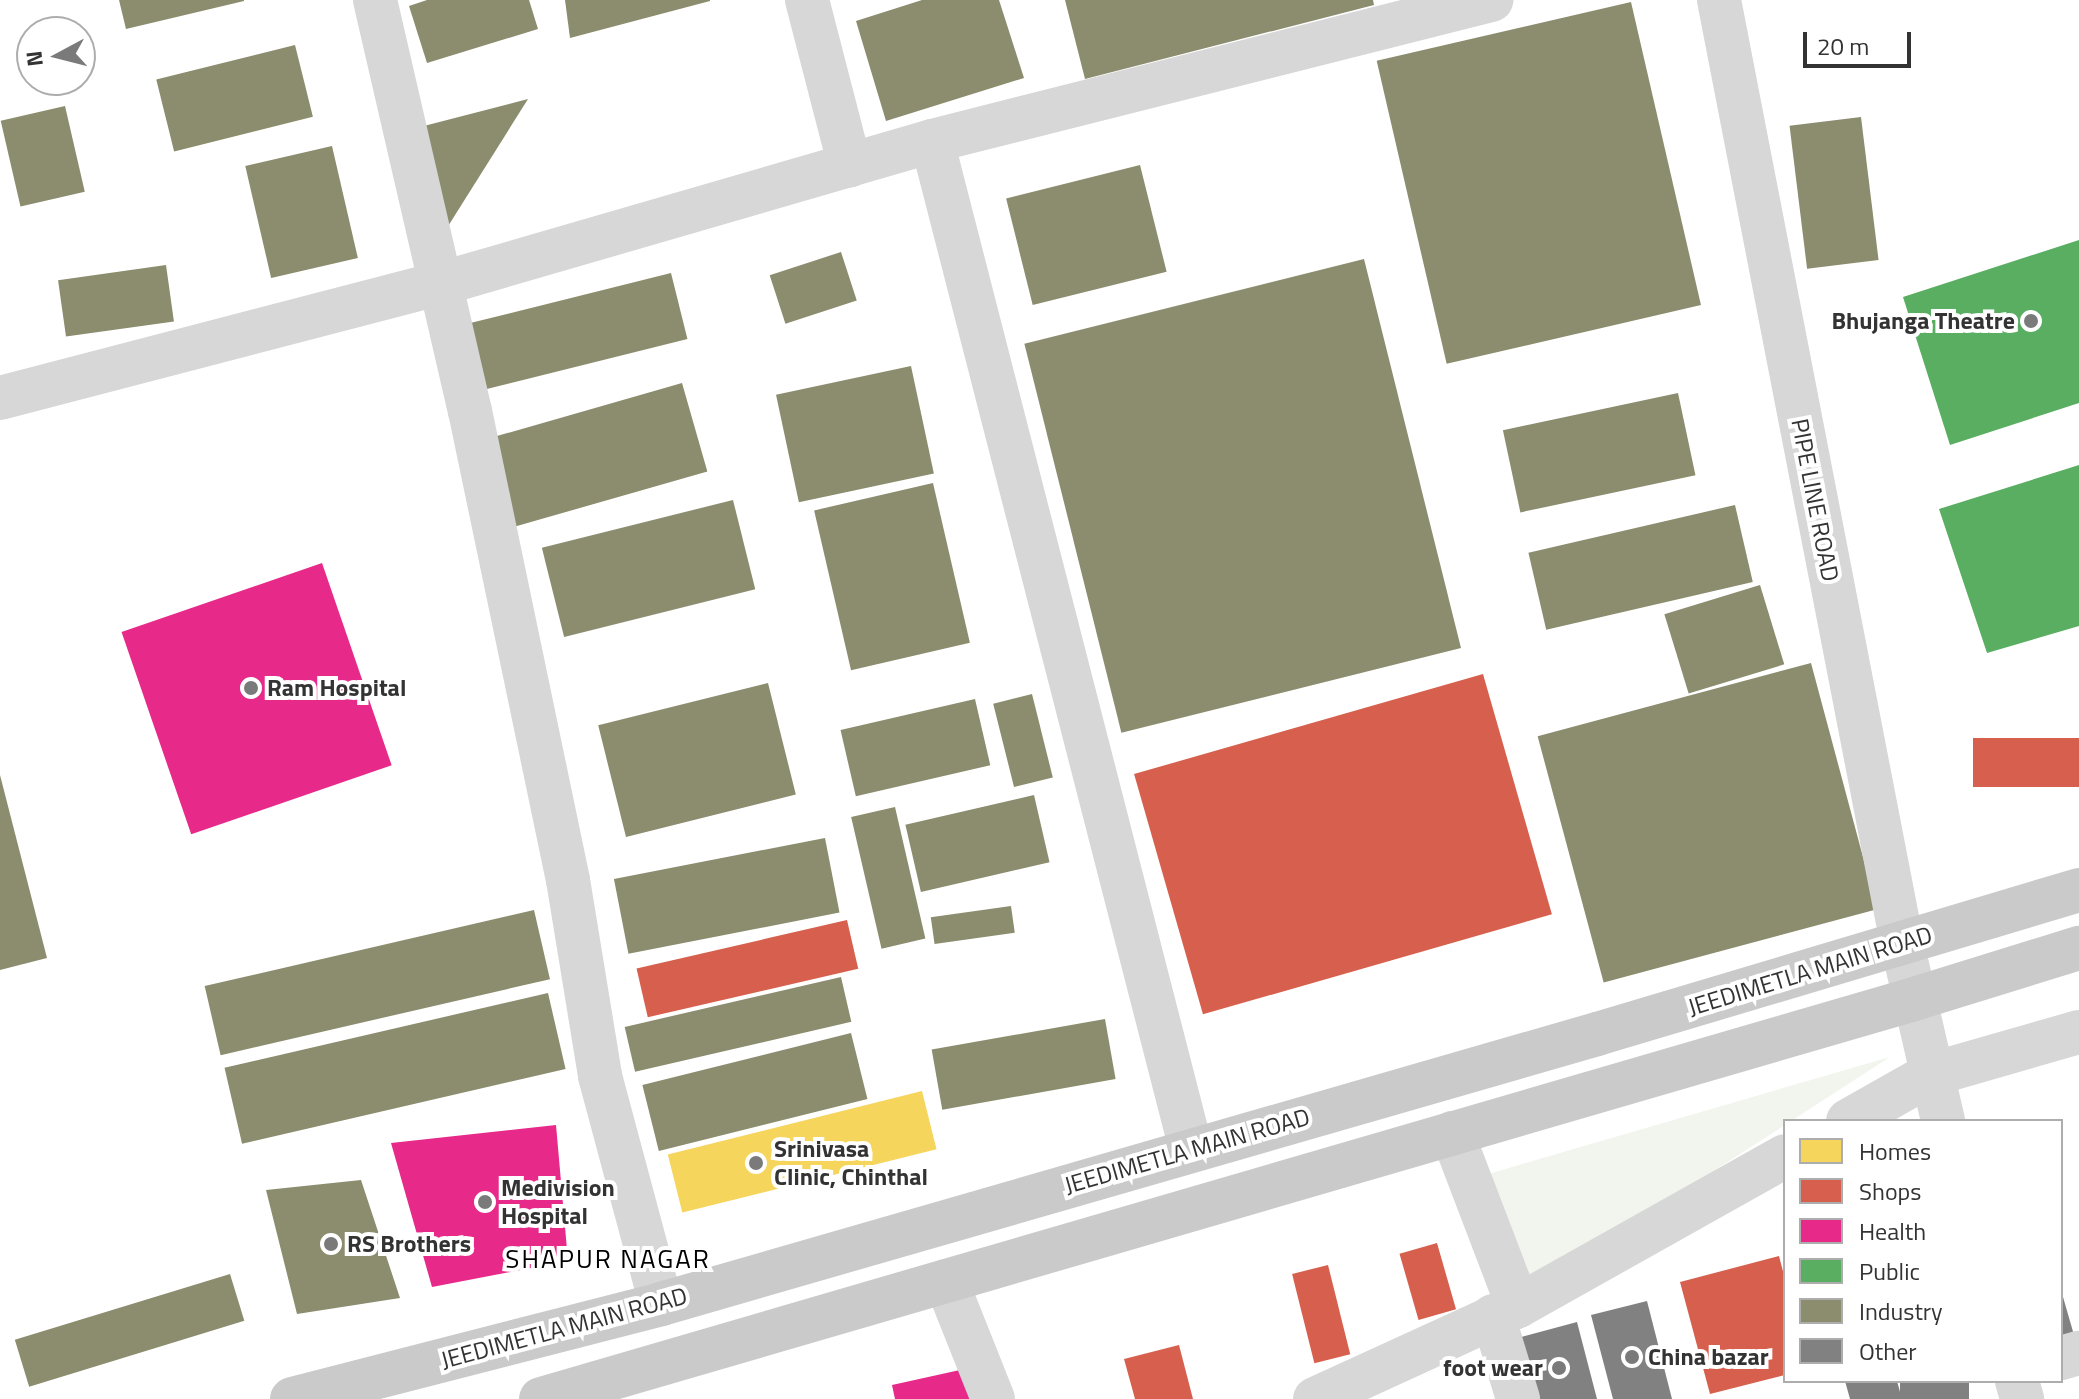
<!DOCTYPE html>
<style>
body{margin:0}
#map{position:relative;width:2079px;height:1399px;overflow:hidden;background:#fff;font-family:"Titillium Web",sans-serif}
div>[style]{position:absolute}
.green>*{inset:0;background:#f1f5ed}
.homes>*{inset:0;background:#f6d55c;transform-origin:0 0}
.shops>*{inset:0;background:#d6604d;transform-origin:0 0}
.health>*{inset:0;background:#e7298a;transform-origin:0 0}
.public>*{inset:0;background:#5aae61}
.industry>*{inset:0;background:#8c8c6e;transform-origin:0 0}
.building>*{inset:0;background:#818181;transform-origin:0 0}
.minor>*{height:44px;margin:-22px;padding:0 22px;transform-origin:22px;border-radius:22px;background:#d7d7d7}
.major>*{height:44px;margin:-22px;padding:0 22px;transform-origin:22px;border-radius:22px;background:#cacaca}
.dots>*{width:22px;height:22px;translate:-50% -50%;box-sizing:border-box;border:4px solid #fff;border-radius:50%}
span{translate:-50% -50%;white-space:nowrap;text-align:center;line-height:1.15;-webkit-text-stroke:8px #fff;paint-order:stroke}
.poi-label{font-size:24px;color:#333;font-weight:700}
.right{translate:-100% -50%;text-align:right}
.left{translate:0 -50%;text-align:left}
.street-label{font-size:24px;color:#333}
.neighbourhood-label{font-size:26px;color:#000;letter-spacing:2px}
.legend{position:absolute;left:1783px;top:1119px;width:280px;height:264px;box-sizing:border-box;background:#fff;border:2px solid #adadad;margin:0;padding:10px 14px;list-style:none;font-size:24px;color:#333}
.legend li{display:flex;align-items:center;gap:16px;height:40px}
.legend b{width:40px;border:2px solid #adadad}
.north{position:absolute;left:16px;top:16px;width:80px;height:80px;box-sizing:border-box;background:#fff;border:2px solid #adadad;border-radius:50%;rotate:263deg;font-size:22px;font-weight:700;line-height:32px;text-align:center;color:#333}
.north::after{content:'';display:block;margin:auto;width:28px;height:36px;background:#7a7a7a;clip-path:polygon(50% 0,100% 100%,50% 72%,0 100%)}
.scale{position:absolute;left:1803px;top:32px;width:108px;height:36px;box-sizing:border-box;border:4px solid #333;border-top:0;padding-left:10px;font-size:24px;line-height:28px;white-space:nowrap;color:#333;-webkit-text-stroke:6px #fff;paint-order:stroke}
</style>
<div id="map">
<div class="green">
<i style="clip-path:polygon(1890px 1057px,1791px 1121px,1785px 1121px,1785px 1125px,1524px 1293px,1478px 1177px)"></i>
</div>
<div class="homes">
<i style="left:922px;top:1091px;width:60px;height:262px;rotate:76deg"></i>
</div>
<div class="shops">
<i style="left:1483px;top:674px;width:250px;height:363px;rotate:74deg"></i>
<i style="left:2079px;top:738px;width:49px;height:106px;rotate:90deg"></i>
<i style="left:847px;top:920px;width:50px;height:216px;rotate:77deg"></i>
<i style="left:1437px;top:1243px;width:69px;height:39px;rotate:74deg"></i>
<i style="clip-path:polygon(1779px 1256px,1785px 1279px,1785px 1375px,1710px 1394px,1680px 1282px)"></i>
<i style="left:1328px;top:1265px;width:92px;height:37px;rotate:76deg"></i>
<i style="clip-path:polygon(1179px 1345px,1193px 1399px,1135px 1399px,1124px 1359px)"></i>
</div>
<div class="health">
<i style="left:322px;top:563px;width:214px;height:212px;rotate:71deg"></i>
<i style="clip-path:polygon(556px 1125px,568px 1261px,432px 1287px,391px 1143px)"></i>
<i style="clip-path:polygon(969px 1368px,976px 1399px,895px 1399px,892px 1385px)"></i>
</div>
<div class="public">
<i style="clip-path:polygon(2079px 240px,2079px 403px,1950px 445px,1903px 297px)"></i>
<i style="clip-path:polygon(2079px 465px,2079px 626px,1987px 653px,1939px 509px)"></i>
</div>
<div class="industry">
<i style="clip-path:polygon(119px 0,244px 0,244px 1px,126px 29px)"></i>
<i style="clip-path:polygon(427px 0,529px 0,538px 29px,427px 63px,409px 6px)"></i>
<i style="clip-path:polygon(565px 0,710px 0,710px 1px,570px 38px)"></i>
<i style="clip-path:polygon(922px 0,999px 0,1024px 78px,886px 121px,856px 21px)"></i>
<i style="clip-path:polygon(1065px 0,1373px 0,1374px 5px,1085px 79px)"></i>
<i style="left:1631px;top:2px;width:311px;height:261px;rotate:77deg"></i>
<i style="left:295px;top:45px;width:74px;height:143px;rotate:76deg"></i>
<i style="clip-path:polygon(528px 99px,445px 231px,420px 127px)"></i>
<i style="left:65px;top:106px;width:88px;height:66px;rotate:77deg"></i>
<i style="left:1861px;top:117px;width:144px;height:72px;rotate:83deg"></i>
<i style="left:332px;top:146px;width:115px;height:89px;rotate:77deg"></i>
<i style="left:1140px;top:165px;width:110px;height:138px;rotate:76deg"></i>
<i style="left:841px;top:252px;width:51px;height:75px;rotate:72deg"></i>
<i style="left:1364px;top:259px;width:401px;height:350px;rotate:76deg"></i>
<i style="left:166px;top:265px;width:57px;height:109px;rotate:82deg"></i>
<i style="left:671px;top:273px;width:68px;height:211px;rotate:76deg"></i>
<i style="left:911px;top:366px;width:110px;height:138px;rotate:78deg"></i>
<i style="left:682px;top:383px;width:92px;height:199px;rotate:74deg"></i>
<i style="left:1678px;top:393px;width:84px;height:179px;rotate:78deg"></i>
<i style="left:933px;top:483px;width:164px;height:122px;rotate:77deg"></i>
<i style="left:733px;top:500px;width:92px;height:197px;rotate:76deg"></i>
<i style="left:1735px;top:505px;width:79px;height:212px;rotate:77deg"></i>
<i style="left:1760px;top:585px;width:83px;height:100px;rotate:73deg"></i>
<i style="left:1811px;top:663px;width:255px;height:283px;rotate:75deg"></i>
<i style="left:768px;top:683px;width:115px;height:175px;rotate:76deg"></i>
<i style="left:1032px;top:694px;width:86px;height:40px;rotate:76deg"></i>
<i style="left:975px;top:699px;width:68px;height:138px;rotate:77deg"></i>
<i style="clip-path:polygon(0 775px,47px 958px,0 970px)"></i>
<i style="left:1034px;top:795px;width:69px;height:132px;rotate:77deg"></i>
<i style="left:895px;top:807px;width:135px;height:45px;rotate:77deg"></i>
<i style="left:825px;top:838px;width:76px;height:215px;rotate:79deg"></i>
<i style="left:1011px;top:906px;width:27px;height:81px;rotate:82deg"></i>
<i style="left:534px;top:910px;width:71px;height:338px;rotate:77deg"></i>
<i style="left:841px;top:977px;width:46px;height:222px;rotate:77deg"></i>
<i style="left:548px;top:993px;width:78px;height:332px;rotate:77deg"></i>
<i style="left:1105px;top:1019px;width:61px;height:176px;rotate:80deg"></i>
<i style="left:851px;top:1033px;width:68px;height:215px;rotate:76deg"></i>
<i style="clip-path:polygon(361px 1180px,400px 1298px,297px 1314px,266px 1190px)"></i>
<i style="left:230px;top:1274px;width:49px;height:225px;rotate:73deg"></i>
</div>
<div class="building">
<i style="clip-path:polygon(2061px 1290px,2076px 1342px,2061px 1346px)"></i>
<i style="clip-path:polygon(1647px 1301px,1672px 1399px,1613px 1399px,1591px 1315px)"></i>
<i style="clip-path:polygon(1577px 1322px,1597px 1399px,1537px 1399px,1521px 1337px)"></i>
<i style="clip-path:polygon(1845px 1381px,1897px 1381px,1902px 1399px,1850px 1399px)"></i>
<i style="left:1900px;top:1381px;width:69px;height:19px"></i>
</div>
<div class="minor">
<i style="left:375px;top:0;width:422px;rotate:77deg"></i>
<i style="left:470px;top:411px;width:479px;rotate:78.2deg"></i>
<i style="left:568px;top:880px;width:199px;rotate:80.7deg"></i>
<i style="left:600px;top:1076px;width:236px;rotate:75deg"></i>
<i style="left:807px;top:0;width:171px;rotate:75.5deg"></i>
<i style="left:1719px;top:0;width:961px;rotate:79.02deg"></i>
<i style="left:1902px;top:943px;width:183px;rotate:77deg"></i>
<i style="left:932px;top:141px;width:1041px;rotate:75.59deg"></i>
<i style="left:0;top:398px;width:458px;rotate:-14.6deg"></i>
<i style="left:443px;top:283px;width:509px;rotate:-16.19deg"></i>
<i style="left:932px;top:141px;width:577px;rotate:-14.16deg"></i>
<i style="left:1848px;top:1121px;width:93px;rotate:-29.6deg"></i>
<i style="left:1929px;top:1075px;width:156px;rotate:-16deg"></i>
<i style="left:1452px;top:1133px;width:185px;rotate:69.1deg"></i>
<i style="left:946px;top:1281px;width:127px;rotate:68.3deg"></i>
<i style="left:1493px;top:1316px;width:87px;rotate:73.2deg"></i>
<i style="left:2061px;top:1358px;width:19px;rotate:-16deg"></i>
<i style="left:2017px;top:1381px;width:19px;rotate:74deg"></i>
<i style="left:1315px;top:1399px;width:223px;rotate:-24.6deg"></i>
<i style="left:1518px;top:1306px;width:306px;rotate:-29.3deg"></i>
</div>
<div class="major">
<i style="left:292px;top:1399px;width:381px;rotate:-14.4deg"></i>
<i style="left:661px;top:1304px;width:974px;rotate:-16.09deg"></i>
<i style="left:1597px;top:1034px;width:503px;rotate:-16.63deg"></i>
<i style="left:541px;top:1399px;width:1430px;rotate:-16.24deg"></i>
<i style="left:1914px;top:999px;width:173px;rotate:-17.2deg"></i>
</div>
<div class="dots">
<i style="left:2031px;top:321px;background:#7a7a7a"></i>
<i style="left:251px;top:688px;background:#7a7a7a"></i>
<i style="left:756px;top:1163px;background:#7a7a7a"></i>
<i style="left:485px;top:1202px;background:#7a7a7a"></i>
<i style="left:331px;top:1244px;background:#7a7a7a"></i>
<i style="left:1632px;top:1357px;background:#7a7a7a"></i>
<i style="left:1559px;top:1368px;background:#7a7a7a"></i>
</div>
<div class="poi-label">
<span class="right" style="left:2015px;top:321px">Bhujanga Theatre</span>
<span class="left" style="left:267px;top:688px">Ram Hospital</span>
<span class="left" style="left:774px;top:1163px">Srinivasa<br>Clinic, Chinthal</span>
<span class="left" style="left:501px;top:1202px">Medivision<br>Hospital</span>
<span class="left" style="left:347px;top:1244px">RS Brothers</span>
<span class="left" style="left:1648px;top:1357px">China bazar</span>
<span class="right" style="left:1543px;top:1368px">foot wear</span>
</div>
<div class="street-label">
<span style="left:1815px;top:500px;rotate:79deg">PIPE LINE ROAD</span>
<span style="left:1810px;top:971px;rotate:-17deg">JEEDIMETLA MAIN ROAD</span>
<span style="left:1187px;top:1151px;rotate:-16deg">JEEDIMETLA MAIN ROAD</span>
<span style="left:564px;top:1328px;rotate:-15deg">JEEDIMETLA MAIN ROAD</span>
</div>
<div class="neighbourhood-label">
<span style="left:608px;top:1259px">SHAPUR NAGAR</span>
</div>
<ul class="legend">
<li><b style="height:22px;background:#f6d55c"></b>Homes</li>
<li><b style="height:22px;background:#d6604d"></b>Shops</li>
<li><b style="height:22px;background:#e7298a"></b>Health</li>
<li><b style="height:22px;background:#5aae61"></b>Public</li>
<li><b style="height:22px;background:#8c8c6e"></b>Industry</li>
<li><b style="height:22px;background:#818181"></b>Other</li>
</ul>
<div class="north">N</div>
<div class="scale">20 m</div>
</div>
